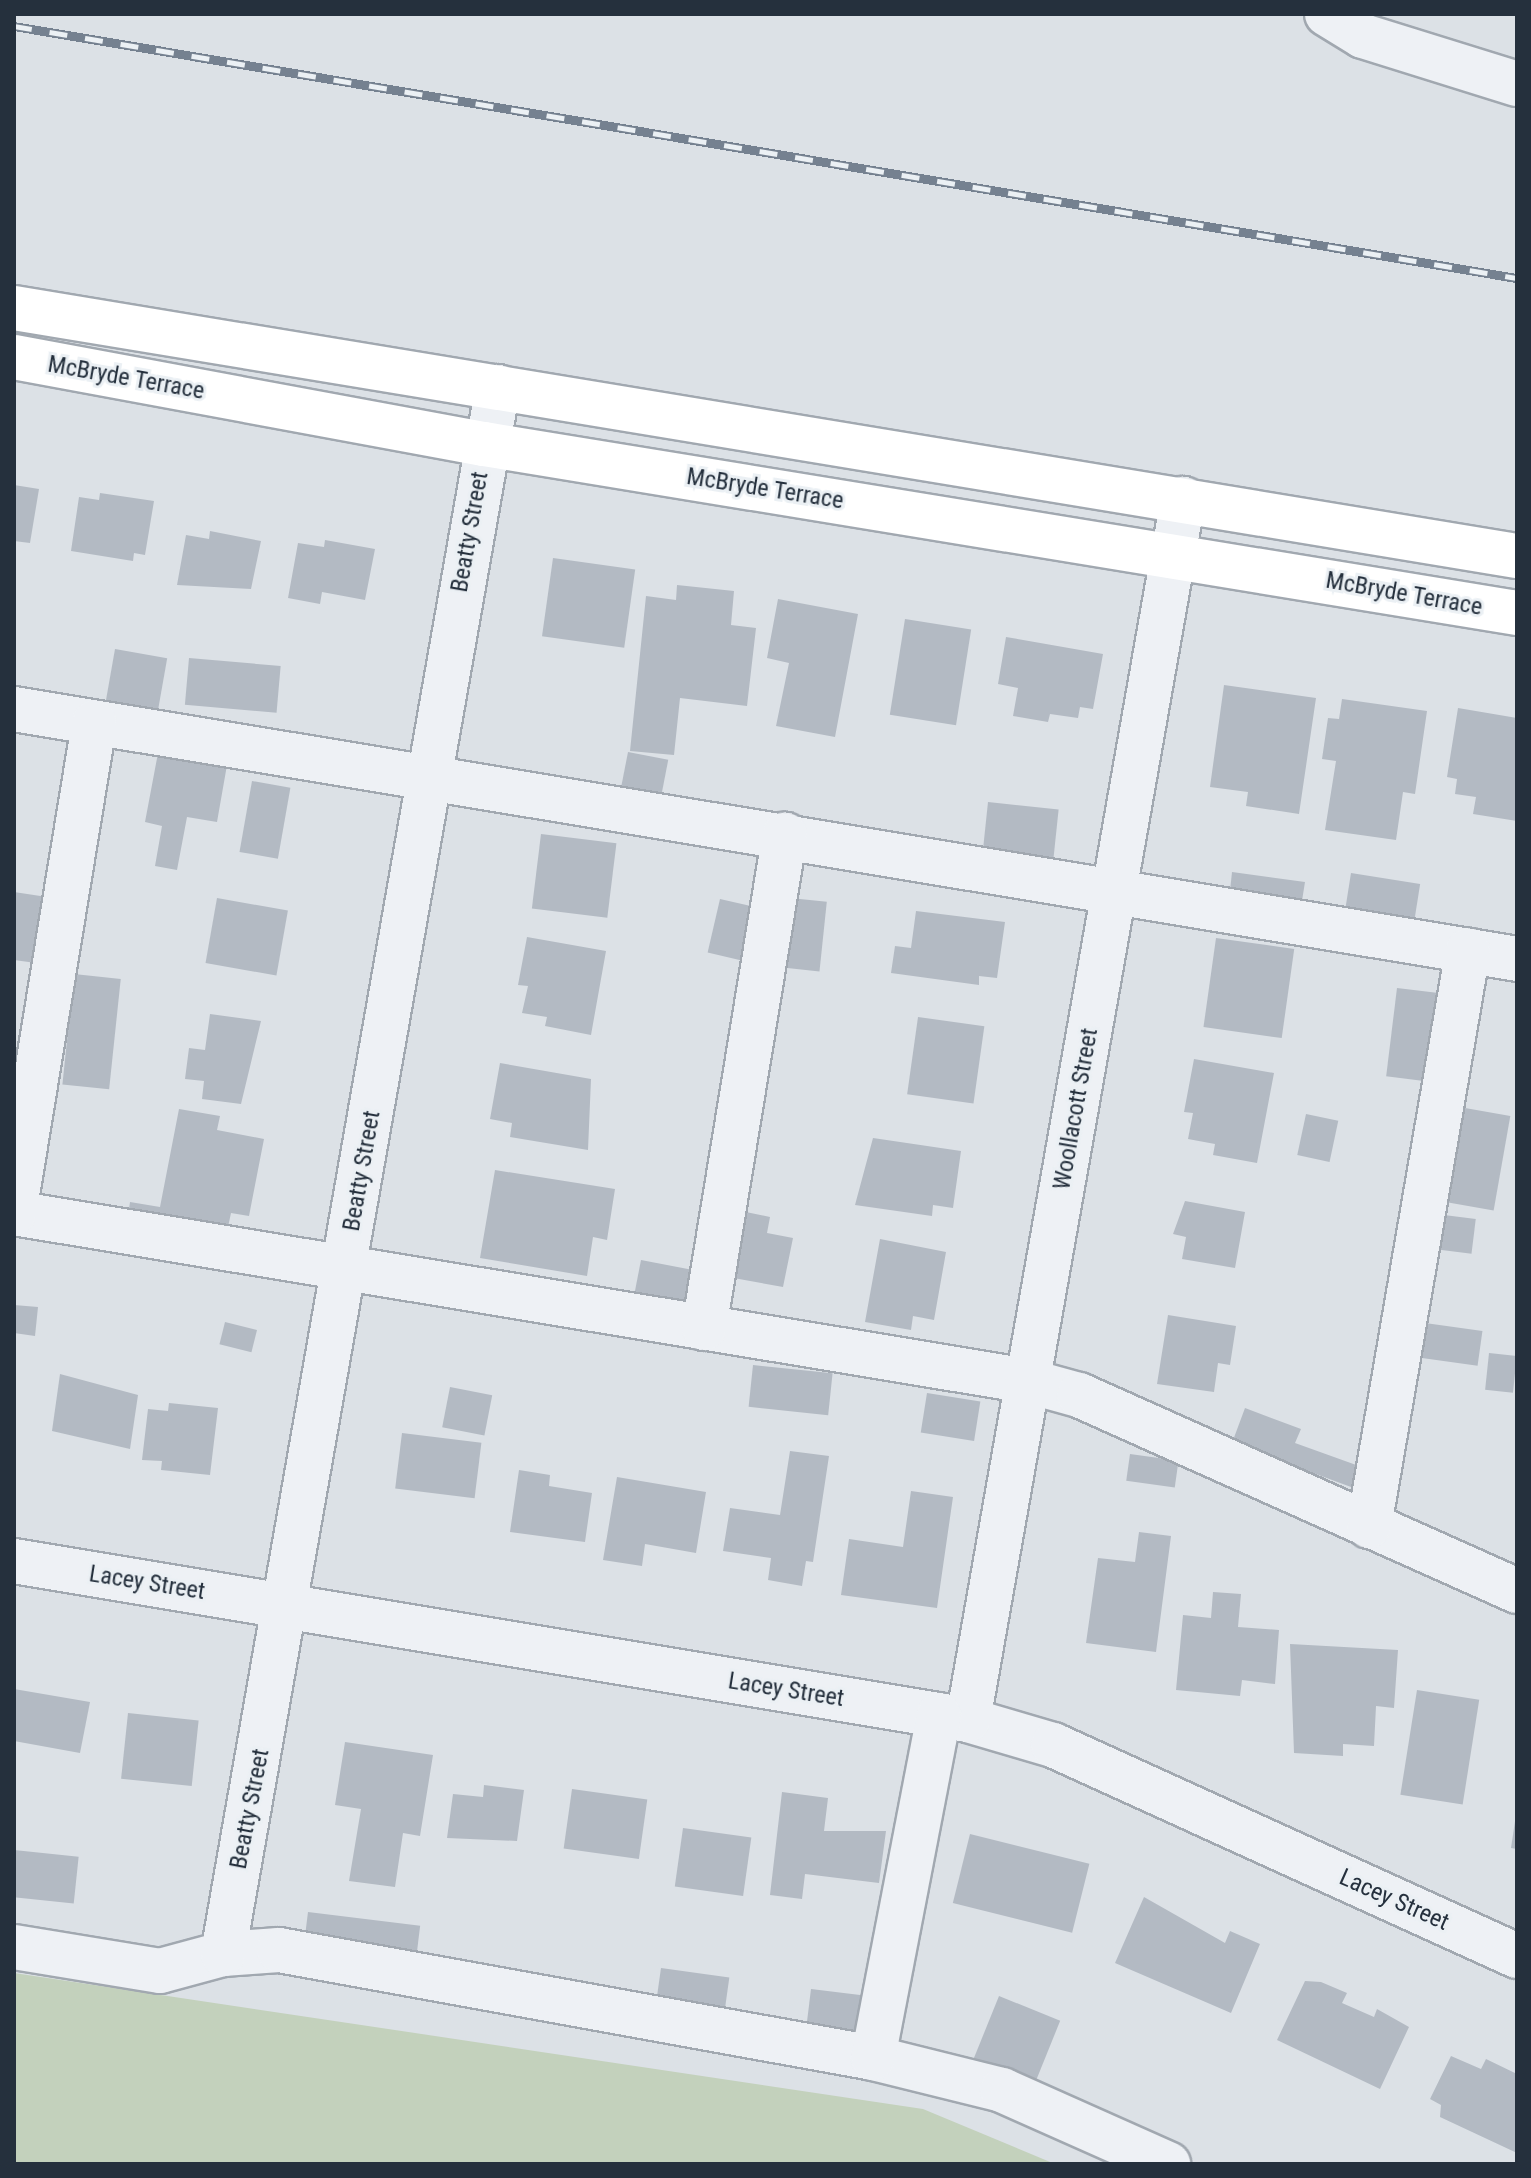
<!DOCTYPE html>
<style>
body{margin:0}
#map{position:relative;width:1531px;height:2178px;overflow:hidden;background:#dce1e6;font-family:"Roboto Condensed",sans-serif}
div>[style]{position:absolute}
.green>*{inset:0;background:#c3d1bc}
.building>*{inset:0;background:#b3bac3;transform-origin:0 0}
.roads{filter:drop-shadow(2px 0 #a1a8b0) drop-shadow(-2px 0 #a1a8b0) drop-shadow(0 2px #a1a8b0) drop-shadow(0 -2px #a1a8b0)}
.minor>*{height:44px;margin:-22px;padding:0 22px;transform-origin:22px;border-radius:22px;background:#eef1f5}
.major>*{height:44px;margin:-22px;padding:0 22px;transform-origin:22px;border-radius:22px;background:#fff}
.rail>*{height:9px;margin-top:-4.5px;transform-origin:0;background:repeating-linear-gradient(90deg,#ebf0f4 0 18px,#758190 0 36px);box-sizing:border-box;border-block:2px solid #758190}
span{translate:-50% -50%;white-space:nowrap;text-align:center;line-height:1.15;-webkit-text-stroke:6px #ebf0f4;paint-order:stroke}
.street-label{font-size:24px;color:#25303d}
.frame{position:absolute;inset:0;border:16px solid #25303d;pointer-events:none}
</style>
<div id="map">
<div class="green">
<i style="clip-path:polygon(14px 1973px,923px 2109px,1055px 2164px,14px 2164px)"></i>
</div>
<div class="building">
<i style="clip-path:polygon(14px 485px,39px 489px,30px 543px,14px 541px)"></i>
<i style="clip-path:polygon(100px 493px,154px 501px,145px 555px,134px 553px,133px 561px,71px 551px,79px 497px,99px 500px)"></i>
<i style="clip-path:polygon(210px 531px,261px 541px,251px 589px,177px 585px,186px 535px,209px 539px)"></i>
<i style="clip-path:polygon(325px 540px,375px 549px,365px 600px,322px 592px,320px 604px,288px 598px,298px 543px,324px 547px)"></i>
<i style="left:553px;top:558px;width:83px;height:79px;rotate:8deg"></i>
<i style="clip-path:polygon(677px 585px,734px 591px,731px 625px,756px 628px,747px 706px,680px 698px,674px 755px,630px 751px,646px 596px,676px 600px)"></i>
<i style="clip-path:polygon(778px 599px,858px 614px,835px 737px,776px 726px,789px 663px,767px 658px)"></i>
<i style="left:905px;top:619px;width:67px;height:97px;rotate:9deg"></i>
<i style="clip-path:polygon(1006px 637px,1103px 654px,1093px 709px,1080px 707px,1078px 718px,1050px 714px,1048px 722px,1013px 716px,1018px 688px,998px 684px)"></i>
<i style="left:115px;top:649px;width:53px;height:55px;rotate:10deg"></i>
<i style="left:189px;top:658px;width:92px;height:47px;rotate:5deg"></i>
<i style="clip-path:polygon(1224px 685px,1316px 698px,1299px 814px,1246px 806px,1248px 792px,1210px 787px)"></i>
<i style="clip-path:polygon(1342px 699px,1427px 711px,1415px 794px,1403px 792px,1396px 840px,1325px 830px,1336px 761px,1322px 759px,1328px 718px,1339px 719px)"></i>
<i style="clip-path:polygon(1458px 708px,1517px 718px,1517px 821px,1473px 814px,1476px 797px,1455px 794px,1457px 779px,1447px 777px)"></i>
<i style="left:628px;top:752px;width:41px;height:36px;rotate:11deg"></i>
<i style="clip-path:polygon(158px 753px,227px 765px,217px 822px,187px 817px,177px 870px,155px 866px,162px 826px,145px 822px)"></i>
<i style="left:252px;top:781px;width:39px;height:72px;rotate:10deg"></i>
<i style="left:988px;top:802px;width:71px;height:50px;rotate:6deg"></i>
<i style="left:541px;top:834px;width:76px;height:75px;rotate:7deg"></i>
<i style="clip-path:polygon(1232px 872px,1305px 882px,1301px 907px,1230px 891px)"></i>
<i style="left:1351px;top:873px;width:70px;height:45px;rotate:9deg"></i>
<i style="clip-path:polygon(14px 892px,47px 897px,36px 963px,14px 960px)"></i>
<i style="left:217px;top:898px;width:72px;height:66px;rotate:10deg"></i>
<i style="left:790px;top:898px;width:37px;height:70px;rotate:6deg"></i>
<i style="left:720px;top:899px;width:36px;height:55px;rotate:13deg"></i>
<i style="clip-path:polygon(916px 911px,1005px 922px,997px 978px,979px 976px,979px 985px,891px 973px,895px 946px,911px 948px)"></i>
<i style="clip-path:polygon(527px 937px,606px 951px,591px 1035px,545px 1026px,547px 1017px,522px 1013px,528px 986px,518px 985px)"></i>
<i style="left:1216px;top:938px;width:79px;height:90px;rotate:8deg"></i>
<i style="left:74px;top:974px;width:47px;height:111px;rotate:6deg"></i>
<i style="left:1397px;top:988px;width:46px;height:89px;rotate:7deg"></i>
<i style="clip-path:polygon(210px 1014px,261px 1021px,241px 1104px,202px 1099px,204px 1081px,185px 1079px,189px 1048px,205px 1050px)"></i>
<i style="left:918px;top:1017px;width:67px;height:78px;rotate:8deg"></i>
<i style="clip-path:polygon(1194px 1059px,1274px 1073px,1257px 1163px,1213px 1155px,1215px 1144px,1188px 1139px,1193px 1113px,1184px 1112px)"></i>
<i style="clip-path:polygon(500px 1063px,591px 1079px,588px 1150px,510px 1137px,512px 1123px,490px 1119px)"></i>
<i style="left:1465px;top:1108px;width:46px;height:96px;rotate:10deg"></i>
<i style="clip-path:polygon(179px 1109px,220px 1116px,217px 1130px,264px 1139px,249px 1216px,231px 1213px,228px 1227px,129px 1209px,130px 1202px,160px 1207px)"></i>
<i style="left:1306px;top:1114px;width:33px;height:42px;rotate:12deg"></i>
<i style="clip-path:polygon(873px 1138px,961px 1151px,953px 1208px,933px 1205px,932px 1216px,855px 1205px)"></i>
<i style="clip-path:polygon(495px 1170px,615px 1189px,607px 1240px,593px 1237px,587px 1276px,480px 1258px)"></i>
<i style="clip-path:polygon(1185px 1201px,1245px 1212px,1235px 1268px,1182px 1259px,1186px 1237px,1173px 1234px)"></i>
<i style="clip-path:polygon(741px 1211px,770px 1217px,767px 1233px,793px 1238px,783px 1287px,728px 1277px)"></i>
<i style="left:1444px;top:1215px;width:32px;height:35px;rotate:7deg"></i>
<i style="clip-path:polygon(880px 1239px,946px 1252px,934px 1320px,913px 1316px,911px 1330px,865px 1322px)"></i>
<i style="left:641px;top:1260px;width:53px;height:39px;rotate:11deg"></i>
<i style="clip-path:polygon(14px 1305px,38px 1307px,35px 1336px,14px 1333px)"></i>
<i style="clip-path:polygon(1168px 1315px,1236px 1326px,1230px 1365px,1218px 1363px,1214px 1392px,1157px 1384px)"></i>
<i style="left:225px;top:1322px;width:33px;height:23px;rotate:14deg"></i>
<i style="left:1425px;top:1323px;width:58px;height:35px;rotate:8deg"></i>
<i style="left:1489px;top:1353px;width:28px;height:37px;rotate:6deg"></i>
<i style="left:753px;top:1365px;width:80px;height:42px;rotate:6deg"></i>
<i style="clip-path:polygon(60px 1374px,138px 1395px,130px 1449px,52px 1431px)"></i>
<i style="left:450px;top:1387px;width:43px;height:41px;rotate:11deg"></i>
<i style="left:927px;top:1393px;width:54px;height:40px;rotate:9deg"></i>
<i style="clip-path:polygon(169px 1403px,218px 1408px,210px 1475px,161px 1470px,162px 1461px,142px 1460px,148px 1409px,168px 1411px)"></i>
<i style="clip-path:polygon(1245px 1408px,1301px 1429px,1295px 1443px,1359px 1466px,1351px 1487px,1232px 1443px)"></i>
<i style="left:402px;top:1433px;width:80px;height:56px;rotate:7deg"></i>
<i style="clip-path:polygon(790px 1451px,829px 1456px,813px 1562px,806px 1561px,802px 1586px,768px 1580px,771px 1558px,723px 1551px,730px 1508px,780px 1515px)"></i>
<i style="left:1130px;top:1454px;width:49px;height:27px;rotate:8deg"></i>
<i style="clip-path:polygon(519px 1470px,550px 1475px,549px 1486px,592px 1493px,585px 1542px,510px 1532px)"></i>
<i style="clip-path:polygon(617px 1477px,706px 1492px,696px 1553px,645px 1544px,642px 1566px,603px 1560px)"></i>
<i style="clip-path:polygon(911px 1491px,953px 1497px,937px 1608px,841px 1595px,849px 1539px,903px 1547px)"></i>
<i style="clip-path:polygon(1139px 1532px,1171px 1536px,1156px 1652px,1086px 1643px,1098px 1558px,1135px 1562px)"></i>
<i style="clip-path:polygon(1213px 1592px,1241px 1594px,1238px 1627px,1279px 1630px,1275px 1684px,1242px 1680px,1240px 1696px,1176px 1690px,1183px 1615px,1211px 1618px)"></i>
<i style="clip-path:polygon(1290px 1644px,1398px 1650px,1394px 1708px,1376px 1706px,1374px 1746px,1343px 1744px,1343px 1756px,1294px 1753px)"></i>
<i style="clip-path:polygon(14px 1689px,90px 1702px,80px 1753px,14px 1741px)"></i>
<i style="left:1417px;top:1690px;width:63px;height:106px;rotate:9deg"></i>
<i style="left:128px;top:1713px;width:71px;height:66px;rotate:6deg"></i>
<i style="clip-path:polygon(345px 1742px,433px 1755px,420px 1836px,403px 1833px,395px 1887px,349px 1881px,361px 1809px,335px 1805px)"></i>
<i style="clip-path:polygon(484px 1785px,524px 1790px,517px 1841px,447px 1838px,453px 1794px,483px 1797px)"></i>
<i style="left:572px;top:1789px;width:76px;height:60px;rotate:8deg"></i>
<i style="clip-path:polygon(782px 1792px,828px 1798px,824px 1831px,886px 1831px,879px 1883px,805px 1874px,802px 1899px,770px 1895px)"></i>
<i style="clip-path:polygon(1517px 1808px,1517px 1849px,1511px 1848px)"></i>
<i style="left:683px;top:1828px;width:69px;height:59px;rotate:8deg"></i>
<i style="left:970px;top:1834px;width:123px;height:71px;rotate:14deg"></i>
<i style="left:14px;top:1850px;width:65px;height:47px;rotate:6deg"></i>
<i style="clip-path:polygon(1144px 1897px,1225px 1943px,1230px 1931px,1260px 1944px,1231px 2013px,1115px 1963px)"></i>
<i style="left:308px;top:1912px;width:113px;height:34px;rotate:7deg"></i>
<i style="left:661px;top:1968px;width:69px;height:40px;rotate:8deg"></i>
<i style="clip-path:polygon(1305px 1981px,1321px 1982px,1347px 1993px,1342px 2003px,1374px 2017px,1377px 2009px,1409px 2027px,1380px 2089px,1277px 2040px)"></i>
<i style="left:811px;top:1989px;width:70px;height:47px;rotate:7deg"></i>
<i style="left:999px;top:1996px;width:66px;height:72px;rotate:22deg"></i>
<i style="clip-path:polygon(1451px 2056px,1481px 2069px,1486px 2059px,1517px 2074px,1517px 2153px,1440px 2117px,1441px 2105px,1430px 2099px)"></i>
</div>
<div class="roads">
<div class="minor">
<i style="left:1327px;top:14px;width:42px;rotate:31.4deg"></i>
<i style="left:1363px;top:36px;width:161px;rotate:17.3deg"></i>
<i style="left:14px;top:709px;width:1524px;rotate:9.44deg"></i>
<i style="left:14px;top:1213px;width:1028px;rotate:9.41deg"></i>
<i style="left:1028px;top:1381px;width:53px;rotate:15.4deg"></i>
<i style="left:1079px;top:1395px;width:480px;rotate:24.1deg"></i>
<i style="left:14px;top:1213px;width:497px;rotate:-80.7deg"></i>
<i style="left:704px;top:1328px;width:500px;rotate:-80.7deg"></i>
<i style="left:1369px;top:1526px;width:584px;rotate:-80.25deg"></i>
<i style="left:14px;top:1561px;width:967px;rotate:9.46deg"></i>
<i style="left:968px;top:1720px;width:89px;rotate:16.4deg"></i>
<i style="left:1053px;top:1745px;width:510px;rotate:24.45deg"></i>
<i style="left:968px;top:1720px;width:1240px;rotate:-80.01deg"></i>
<i style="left:14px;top:1947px;width:148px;rotate:9.3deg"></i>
<i style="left:160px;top:1971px;width:65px;rotate:-15.1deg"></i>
<i style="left:223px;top:1954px;width:56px;rotate:-4.1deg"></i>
<i style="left:279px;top:1950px;width:604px;rotate:10.3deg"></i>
<i style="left:873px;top:2058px;width:133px;rotate:13.9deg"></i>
<i style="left:1002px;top:2090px;width:182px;rotate:24deg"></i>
<i style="left:223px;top:1954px;width:1591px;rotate:-80.05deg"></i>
<i style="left:873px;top:2058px;width:349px;rotate:-79.1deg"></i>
</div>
<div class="major">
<i style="left:14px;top:308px;width:1523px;rotate:9.37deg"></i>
<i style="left:14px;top:357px;width:478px;rotate:10.5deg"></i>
<i style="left:484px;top:444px;width:1047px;rotate:9.29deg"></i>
</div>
</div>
<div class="rail">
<i style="left:14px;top:26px;width:1524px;rotate:9.52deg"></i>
</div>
<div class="street-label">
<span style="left:126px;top:378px;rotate:10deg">McBryde Terrace</span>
<span style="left:765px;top:489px;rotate:9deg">McBryde Terrace</span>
<span style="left:470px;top:532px;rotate:-80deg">Beatty Street</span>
<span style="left:1404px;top:594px;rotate:10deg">McBryde Terrace</span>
<span style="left:1076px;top:1109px;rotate:-80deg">Woollacott Street</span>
<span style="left:362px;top:1171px;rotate:-80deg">Beatty Street</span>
<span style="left:147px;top:1583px;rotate:9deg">Lacey Street</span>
<span style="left:786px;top:1690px;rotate:9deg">Lacey Street</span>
<span style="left:250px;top:1809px;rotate:-79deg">Beatty Street</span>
<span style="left:1394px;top:1900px;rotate:24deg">Lacey Street</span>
</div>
<div class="frame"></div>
</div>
